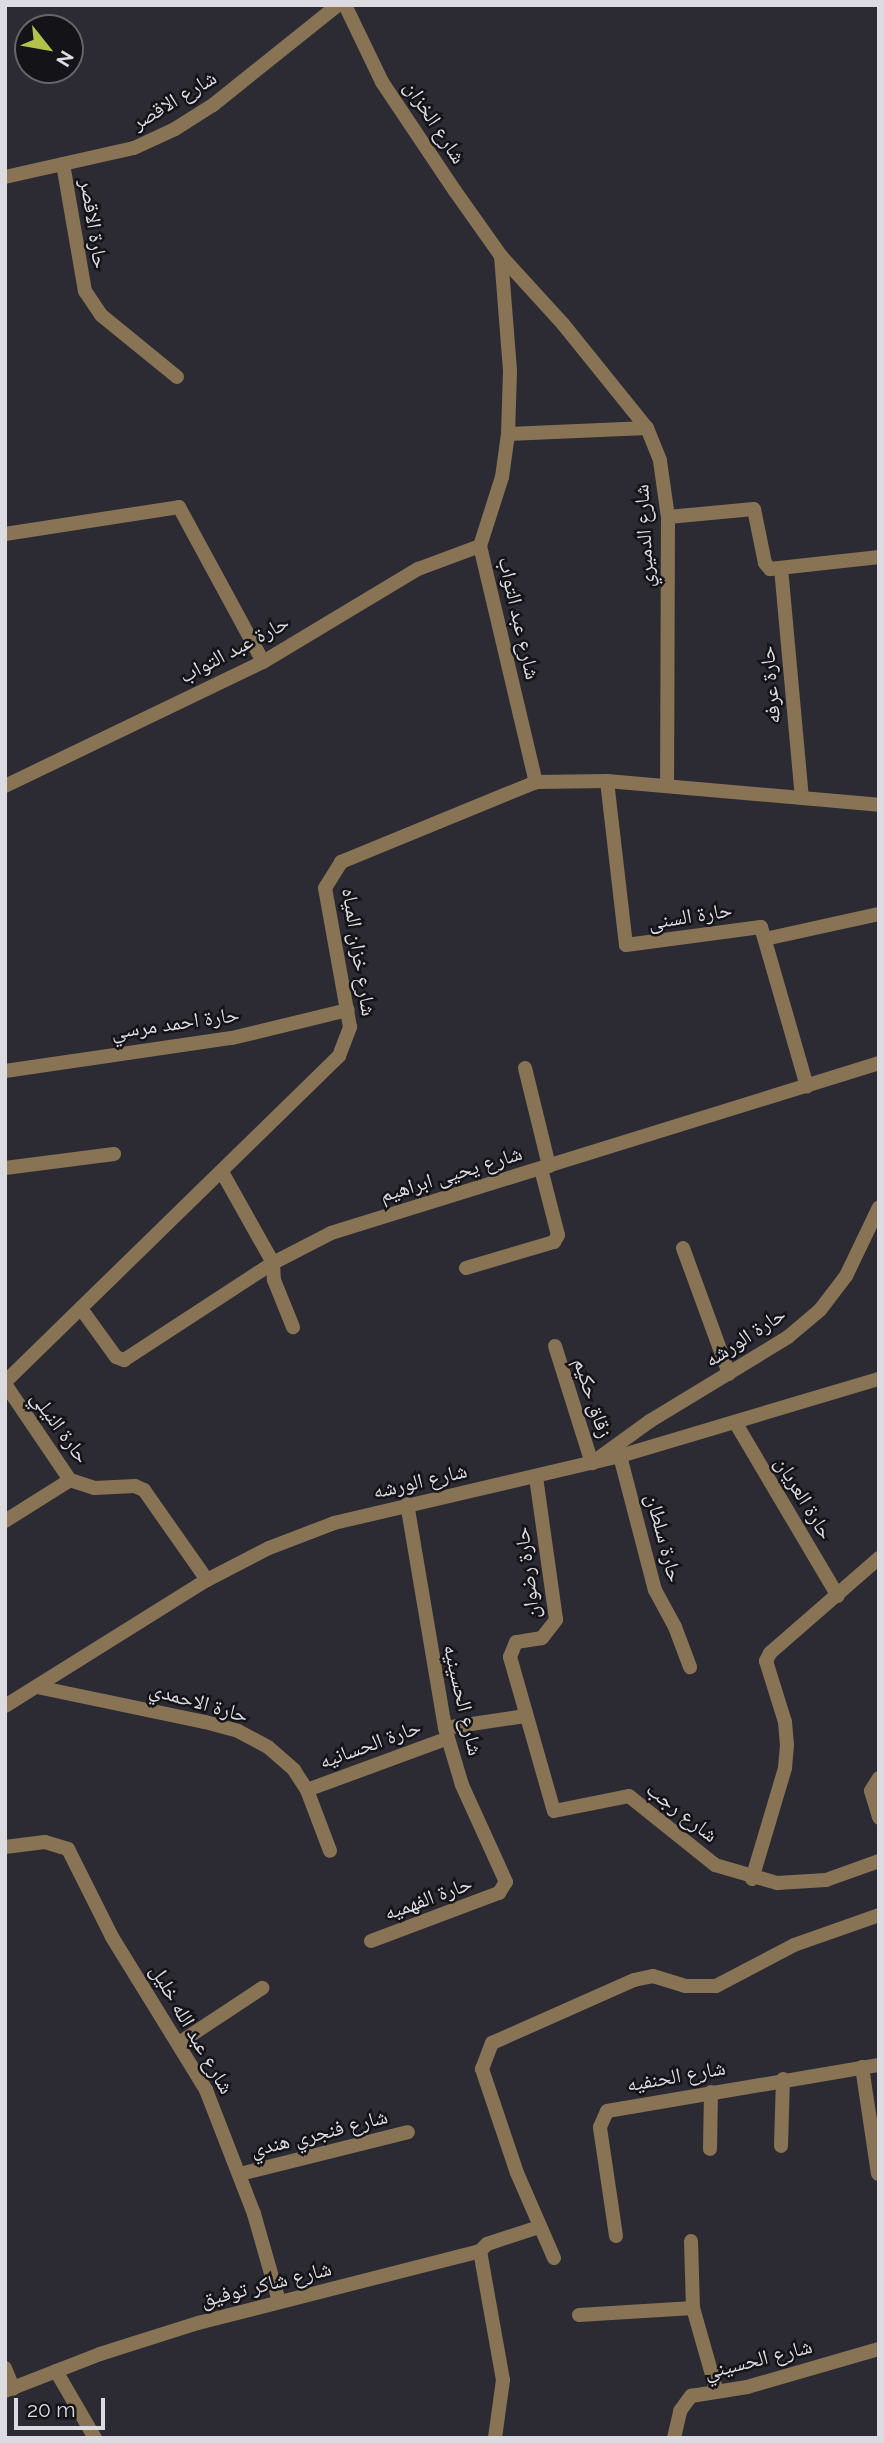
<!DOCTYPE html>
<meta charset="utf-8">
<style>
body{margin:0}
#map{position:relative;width:884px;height:2443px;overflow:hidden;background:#2c2b34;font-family:Raleway,"Noto Naskh Arabic",sans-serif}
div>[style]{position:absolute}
.street>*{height:14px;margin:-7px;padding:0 7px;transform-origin:7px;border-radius:7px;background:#887455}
span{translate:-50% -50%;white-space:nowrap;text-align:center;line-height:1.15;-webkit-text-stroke:5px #141418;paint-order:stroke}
.street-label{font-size:21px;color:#dcdbe2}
.frame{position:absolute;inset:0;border:7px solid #dcdbe2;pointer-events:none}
.north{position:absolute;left:14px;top:14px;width:70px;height:70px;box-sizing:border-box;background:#141418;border:2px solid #646469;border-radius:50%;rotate:121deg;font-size:19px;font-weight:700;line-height:28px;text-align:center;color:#dcdbe2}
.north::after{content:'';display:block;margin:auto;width:24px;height:32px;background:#b3c24b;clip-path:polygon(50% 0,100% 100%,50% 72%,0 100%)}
.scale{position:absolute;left:14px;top:2398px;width:91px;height:32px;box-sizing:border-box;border:4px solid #dcdbe2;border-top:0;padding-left:9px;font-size:21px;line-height:24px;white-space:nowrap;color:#dcdbe2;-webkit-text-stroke:5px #141418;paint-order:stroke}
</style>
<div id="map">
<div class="street">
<i style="left:345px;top:5px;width:85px;rotate:64.3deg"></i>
<i style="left:382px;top:82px;width:131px;rotate:56.2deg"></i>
<i style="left:455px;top:191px;width:80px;rotate:54.7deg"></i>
<i style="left:501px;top:256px;width:92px;rotate:47.6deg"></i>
<i style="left:563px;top:324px;width:134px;rotate:51.1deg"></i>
<i style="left:647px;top:428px;width:35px;rotate:68deg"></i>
<i style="left:660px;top:461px;width:57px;rotate:81.9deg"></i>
<i style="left:668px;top:517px;width:268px;rotate:90.2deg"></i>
<i style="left:63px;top:164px;width:129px;rotate:80.2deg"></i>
<i style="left:85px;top:291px;width:29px;rotate:56deg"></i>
<i style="left:101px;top:315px;width:98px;rotate:39.2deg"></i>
<i style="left:5px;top:177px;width:132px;rotate:-12.7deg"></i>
<i style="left:134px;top:148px;width:45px;rotate:-24.9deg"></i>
<i style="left:175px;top:129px;width:45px;rotate:-32.3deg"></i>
<i style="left:213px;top:105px;width:160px;rotate:-38.7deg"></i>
<i style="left:501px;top:256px;width:115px;rotate:85.5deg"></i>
<i style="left:510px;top:371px;width:63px;rotate:91.8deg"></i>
<i style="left:508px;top:434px;width:43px;rotate:97.9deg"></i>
<i style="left:502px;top:477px;width:72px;rotate:107.7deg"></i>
<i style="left:480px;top:546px;width:243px;rotate:76.7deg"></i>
<i style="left:508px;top:434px;width:139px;rotate:-2.5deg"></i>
<i style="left:668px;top:517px;width:86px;rotate:-5.3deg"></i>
<i style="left:754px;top:509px;width:55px;rotate:78.5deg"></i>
<i style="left:765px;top:563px;width:8px;rotate:50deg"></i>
<i style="left:770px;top:569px;width:110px;rotate:-6.3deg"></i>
<i style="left:5px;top:534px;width:176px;rotate:-8.8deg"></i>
<i style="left:179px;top:507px;width:176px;rotate:61.5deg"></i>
<i style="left:781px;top:568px;width:231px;rotate:84.8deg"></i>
<i style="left:607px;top:781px;width:165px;rotate:83.4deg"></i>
<i style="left:626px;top:945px;width:136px;rotate:-7.6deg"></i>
<i style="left:761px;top:927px;width:166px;rotate:73.9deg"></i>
<i style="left:5px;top:786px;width:286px;rotate:-25.7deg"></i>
<i style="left:263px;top:662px;width:181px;rotate:-31deg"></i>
<i style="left:418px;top:569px;width:66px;rotate:-20.4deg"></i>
<i style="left:765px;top:939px;width:117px;rotate:-12.4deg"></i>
<i style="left:525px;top:1068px;width:101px;rotate:76.2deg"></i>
<i style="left:5px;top:1071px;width:229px;rotate:-8.3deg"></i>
<i style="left:232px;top:1038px;width:119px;rotate:-13.6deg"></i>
<i style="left:5px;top:1168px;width:110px;rotate:-7.3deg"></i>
<i style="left:222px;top:1172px;width:104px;rotate:60.7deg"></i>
<i style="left:273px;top:1263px;width:17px;rotate:87deg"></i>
<i style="left:274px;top:1280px;width:51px;rotate:68deg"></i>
<i style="left:683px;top:1248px;width:134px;rotate:69.9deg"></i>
<i style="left:466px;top:1268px;width:92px;rotate:-16.5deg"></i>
<i style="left:554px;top:1242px;width:8px;rotate:-60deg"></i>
<i style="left:558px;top:1235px;width:68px;rotate:-104.4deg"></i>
<i style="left:82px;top:1310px;width:58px;rotate:54.1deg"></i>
<i style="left:116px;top:1357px;width:9px;rotate:21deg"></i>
<i style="left:124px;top:1360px;width:178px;rotate:-33.1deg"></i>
<i style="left:273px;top:1263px;width:65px;rotate:-27.3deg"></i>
<i style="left:331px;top:1233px;width:574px;rotate:-17.23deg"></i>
<i style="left:555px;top:1346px;width:123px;rotate:72.5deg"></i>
<i style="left:592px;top:1463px;width:72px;rotate:-35.9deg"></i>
<i style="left:650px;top:1421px;width:162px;rotate:-31.3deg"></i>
<i style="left:788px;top:1337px;width:42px;rotate:-40.2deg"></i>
<i style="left:820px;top:1310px;width:43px;rotate:-52.6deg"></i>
<i style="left:846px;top:1276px;width:76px;rotate:-64.4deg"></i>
<i style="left:5px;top:1382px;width:467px;rotate:-44.3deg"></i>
<i style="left:339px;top:1056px;width:31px;rotate:-69deg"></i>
<i style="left:350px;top:1027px;width:141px;rotate:-100.2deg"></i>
<i style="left:325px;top:888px;width:31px;rotate:-58deg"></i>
<i style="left:341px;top:862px;width:211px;rotate:-22.3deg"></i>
<i style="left:536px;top:782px;width:71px;rotate:-0.8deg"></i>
<i style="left:607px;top:781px;width:273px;rotate:5deg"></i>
<i style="left:5px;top:1384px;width:116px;rotate:55.9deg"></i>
<i style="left:70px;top:1480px;width:25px;rotate:18deg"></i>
<i style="left:94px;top:1488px;width:41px;rotate:-2.8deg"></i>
<i style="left:135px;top:1486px;width:10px;rotate:24deg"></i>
<i style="left:144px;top:1490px;width:110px;rotate:55deg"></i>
<i style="left:735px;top:1422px;width:202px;rotate:59.4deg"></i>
<i style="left:620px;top:1456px;width:138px;rotate:75.4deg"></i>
<i style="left:655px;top:1590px;width:42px;rotate:61.6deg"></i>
<i style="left:675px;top:1627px;width:43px;rotate:69.4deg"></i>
<i style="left:536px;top:1477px;width:144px;rotate:82deg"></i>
<i style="left:556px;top:1620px;width:23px;rotate:128deg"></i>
<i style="left:542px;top:1638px;width:26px;rotate:171deg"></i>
<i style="left:516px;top:1642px;width:16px;rotate:112deg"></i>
<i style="left:510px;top:1657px;width:160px;rotate:74.1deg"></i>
<i style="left:554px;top:1811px;width:76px;rotate:-11.3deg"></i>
<i style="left:629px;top:1796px;width:110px;rotate:38.7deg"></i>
<i style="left:715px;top:1865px;width:65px;rotate:16.2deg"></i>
<i style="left:777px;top:1883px;width:49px;rotate:-3.5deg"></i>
<i style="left:826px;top:1880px;width:56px;rotate:-19.7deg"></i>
<i style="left:5px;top:1521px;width:77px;rotate:-32.2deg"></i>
<i style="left:37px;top:1687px;width:172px;rotate:11.8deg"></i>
<i style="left:205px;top:1722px;width:34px;rotate:15deg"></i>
<i style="left:238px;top:1731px;width:34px;rotate:28deg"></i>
<i style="left:268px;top:1747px;width:35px;rotate:41deg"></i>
<i style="left:294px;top:1770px;width:24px;rotate:57deg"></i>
<i style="left:307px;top:1790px;width:65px;rotate:69.3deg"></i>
<i style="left:5px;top:1706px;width:238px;rotate:-32deg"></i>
<i style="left:207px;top:1580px;width:70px;rotate:-27.3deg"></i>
<i style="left:269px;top:1548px;width:70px;rotate:-21deg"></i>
<i style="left:334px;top:1523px;width:294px;rotate:-13.2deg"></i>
<i style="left:620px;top:1456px;width:270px;rotate:-16.6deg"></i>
<i style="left:445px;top:1728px;width:81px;rotate:-8.5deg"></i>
<i style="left:879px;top:1778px;width:15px;rotate:122deg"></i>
<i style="left:871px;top:1791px;width:28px;rotate:73deg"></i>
<i style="left:307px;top:1790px;width:150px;rotate:-20.2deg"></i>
<i style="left:5px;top:1847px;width:40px;rotate:-7.1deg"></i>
<i style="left:45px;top:1842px;width:24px;rotate:17deg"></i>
<i style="left:68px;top:1849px;width:98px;rotate:63.4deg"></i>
<i style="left:112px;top:1937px;width:180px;rotate:58.4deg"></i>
<i style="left:206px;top:2090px;width:133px;rotate:68.8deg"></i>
<i style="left:254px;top:2214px;width:91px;rotate:74deg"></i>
<i style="left:752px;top:1879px;width:116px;rotate:-73.4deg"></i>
<i style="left:785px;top:1768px;width:23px;rotate:-85deg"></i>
<i style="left:787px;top:1745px;width:23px;rotate:-95deg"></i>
<i style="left:785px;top:1722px;width:64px;rotate:-107.3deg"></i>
<i style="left:766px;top:1661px;width:9px;rotate:-63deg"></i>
<i style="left:770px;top:1653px;width:145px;rotate:-41.1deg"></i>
<i style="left:371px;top:1941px;width:137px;rotate:-20.6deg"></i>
<i style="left:499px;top:1893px;width:13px;rotate:-58deg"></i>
<i style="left:506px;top:1882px;width:107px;rotate:-114.4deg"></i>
<i style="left:462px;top:1785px;width:59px;rotate:-106.6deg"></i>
<i style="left:445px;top:1728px;width:227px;rotate:-99.6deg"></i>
<i style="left:179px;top:2043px;width:100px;rotate:-33.5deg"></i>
<i style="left:862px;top:2067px;width:108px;rotate:81.5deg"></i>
<i style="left:781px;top:2146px;width:67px;rotate:-88.3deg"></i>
<i style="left:710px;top:2149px;width:57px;rotate:-89deg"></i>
<i style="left:240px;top:2174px;width:173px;rotate:-14deg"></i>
<i style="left:616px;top:2236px;width:110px;rotate:-98.4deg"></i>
<i style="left:600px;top:2127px;width:17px;rotate:-66deg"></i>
<i style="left:607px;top:2111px;width:276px;rotate:-9.6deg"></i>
<i style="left:691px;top:2241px;width:67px;rotate:88.3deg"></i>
<i style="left:693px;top:2308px;width:87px;rotate:74.1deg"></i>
<i style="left:480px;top:2251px;width:131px;rotate:79.9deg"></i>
<i style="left:503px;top:2380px;width:59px;rotate:97.9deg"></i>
<i style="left:554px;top:2258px;width:93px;rotate:-113.5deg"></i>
<i style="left:517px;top:2173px;width:110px;rotate:-108.6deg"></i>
<i style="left:482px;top:2069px;width:28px;rotate:-69deg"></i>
<i style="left:492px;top:2043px;width:155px;rotate:-23.9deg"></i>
<i style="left:634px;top:1980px;width:19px;rotate:-12deg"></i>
<i style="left:653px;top:1976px;width:34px;rotate:17deg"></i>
<i style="left:686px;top:1986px;width:30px"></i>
<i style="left:716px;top:1986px;width:88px;rotate:-27.7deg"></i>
<i style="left:794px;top:1945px;width:90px;rotate:-19.4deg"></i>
<i style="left:579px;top:2315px;width:114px;rotate:-3.5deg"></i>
<i style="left:5px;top:2368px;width:22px;rotate:68deg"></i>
<i style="left:56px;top:2371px;width:78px;rotate:59.8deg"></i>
<i style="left:5px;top:2391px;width:102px;rotate:-21.3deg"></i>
<i style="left:100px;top:2354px;width:103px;rotate:-17.6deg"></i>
<i style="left:198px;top:2323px;width:291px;rotate:-14.3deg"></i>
<i style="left:480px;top:2251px;width:10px;rotate:-45deg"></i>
<i style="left:487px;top:2244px;width:55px;rotate:-18.1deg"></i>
<i style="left:674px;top:2438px;width:28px;rotate:-77deg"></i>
<i style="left:680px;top:2411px;width:19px;rotate:-54deg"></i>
<i style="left:691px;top:2396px;width:57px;rotate:-9.1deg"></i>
<i style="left:747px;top:2387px;width:137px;rotate:-16.1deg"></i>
</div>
<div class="street-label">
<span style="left:174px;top:100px;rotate:-31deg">شارع الاقصر</span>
<span style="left:435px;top:122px;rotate:57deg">شارع الخزان</span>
<span style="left:94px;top:224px;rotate:81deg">حارة الاقصر</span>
<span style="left:644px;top:536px;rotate:-93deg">شارع الدميري</span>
<span style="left:519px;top:618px;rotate:77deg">شارع عبد التواب</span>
<span style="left:234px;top:649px;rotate:-28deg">حارة عبد التواب</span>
<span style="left:770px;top:685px;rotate:-95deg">حارة عرفه</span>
<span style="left:690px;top:916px;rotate:-9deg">حارة السنى</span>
<span style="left:359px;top:952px;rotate:81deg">شارع خزان المياه</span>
<span style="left:175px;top:1023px;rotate:-8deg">حارة احمد مرسي</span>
<span style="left:451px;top:1174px;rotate:-17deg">شارع يحيى ابراهيم</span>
<span style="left:745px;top:1337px;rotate:-33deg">حارة الورشه</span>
<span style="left:593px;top:1398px;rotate:72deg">زقاق حكيم</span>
<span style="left:60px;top:1427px;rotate:54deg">حارة النيلي</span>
<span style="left:420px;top:1481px;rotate:-13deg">شارع الورشه</span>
<span style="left:804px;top:1498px;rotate:59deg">حارة العريان</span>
<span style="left:664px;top:1538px;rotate:75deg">حارة سلطان</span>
<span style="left:527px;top:1573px;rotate:-97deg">حارة رضوان</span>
<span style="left:463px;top:1700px;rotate:77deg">شارع الحسينيه</span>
<span style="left:199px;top:1702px;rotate:16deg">حارة الاحمدي</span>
<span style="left:370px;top:1744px;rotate:-20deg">حارة الحسانيه</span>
<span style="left:682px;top:1812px;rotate:38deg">شارع رجب</span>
<span style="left:428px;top:1898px;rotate:-20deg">حارة الفهميه</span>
<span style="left:192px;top:2029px;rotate:60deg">شارع عبد الله خليل</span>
<span style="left:676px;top:2076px;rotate:-10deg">شارع الحنفيه</span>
<span style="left:319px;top:2133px;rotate:-14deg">شارع فنجري هندي</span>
<span style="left:266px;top:2284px;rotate:-14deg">شارع شاكر توفيق</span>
<span style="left:758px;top:2359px;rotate:-14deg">شارع الحسيني</span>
</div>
<div class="frame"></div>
<div class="north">N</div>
<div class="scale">20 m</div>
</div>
